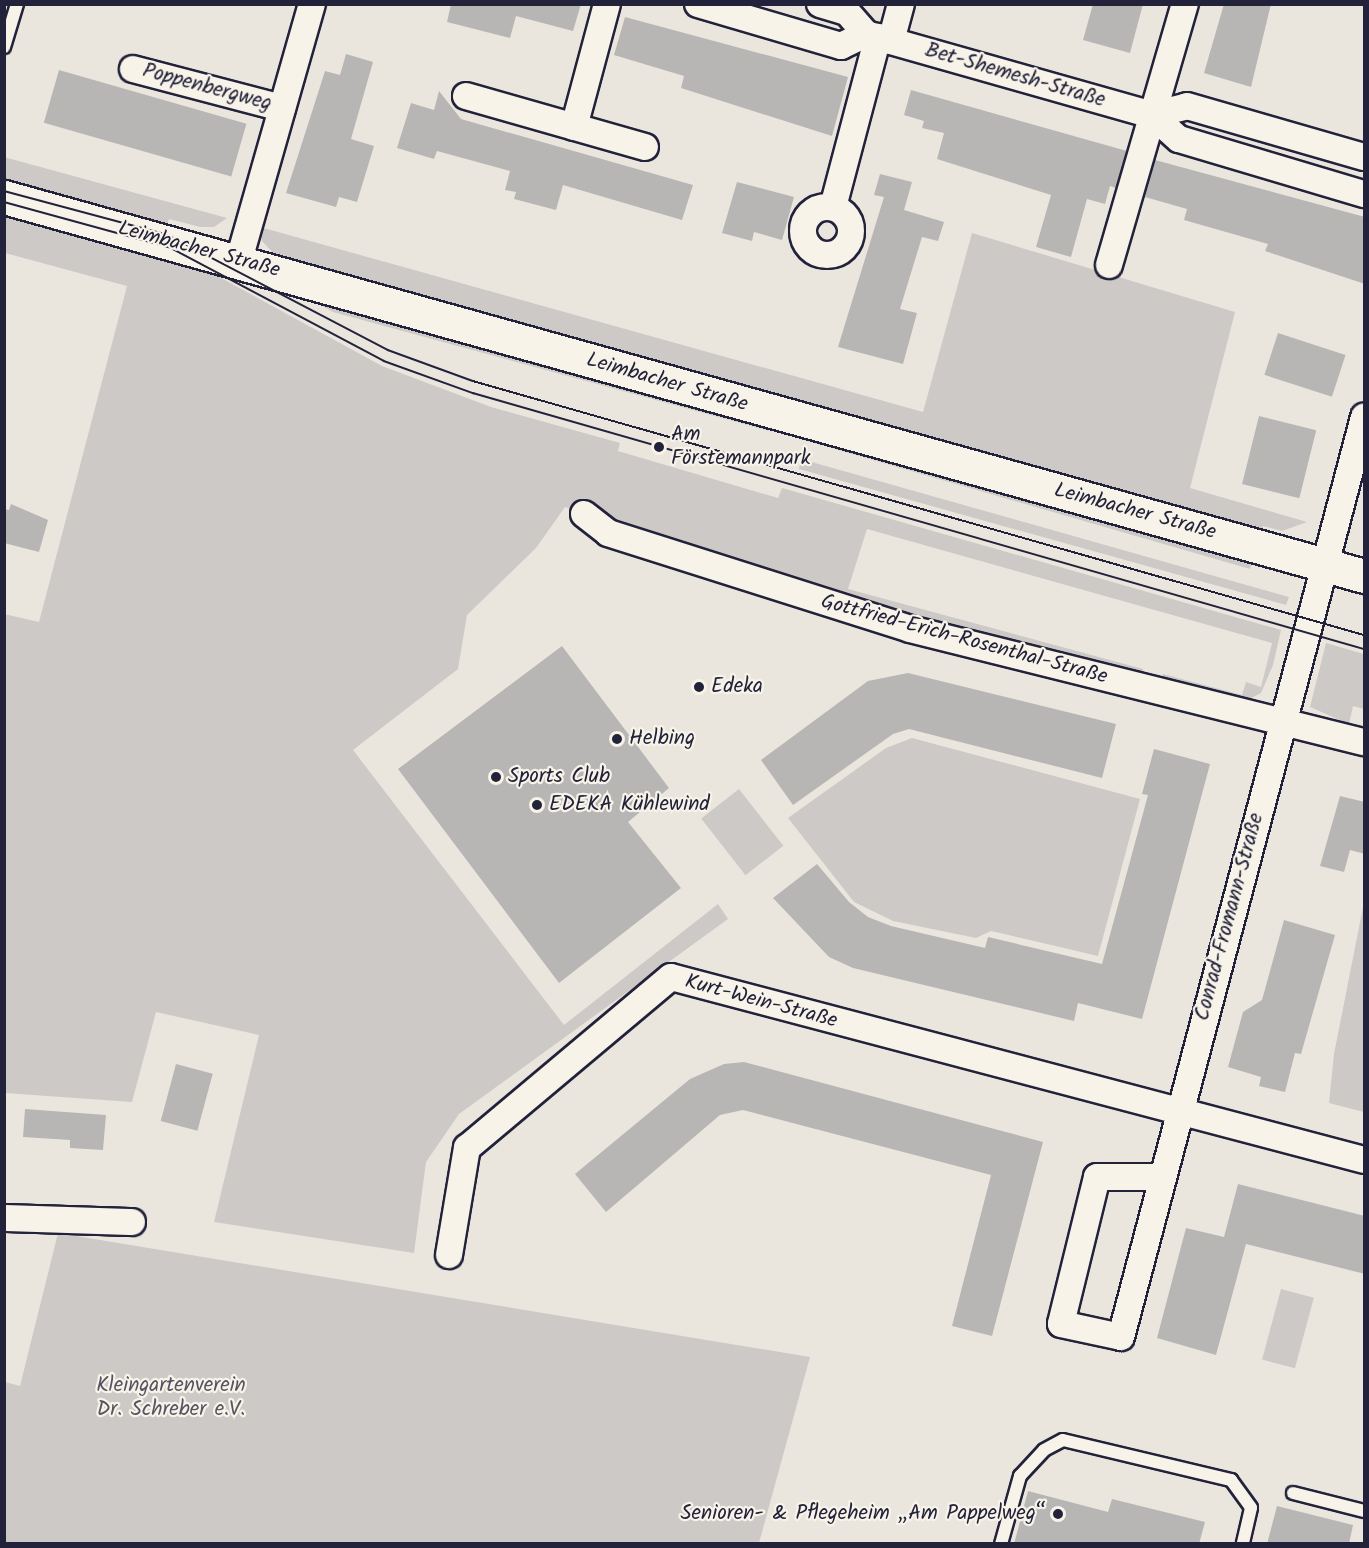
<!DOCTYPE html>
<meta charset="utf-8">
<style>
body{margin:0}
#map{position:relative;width:1369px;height:1548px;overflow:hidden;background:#eae6de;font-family:Kalam,sans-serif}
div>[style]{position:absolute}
.green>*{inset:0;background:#cdc9c6;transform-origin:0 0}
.building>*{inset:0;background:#b8b6b5;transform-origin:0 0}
.roads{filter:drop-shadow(2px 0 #22223b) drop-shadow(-2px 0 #22223b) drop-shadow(0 2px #22223b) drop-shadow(0 -2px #22223b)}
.lane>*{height:12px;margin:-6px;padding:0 6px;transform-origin:6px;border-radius:6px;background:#f7f3e8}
.street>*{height:26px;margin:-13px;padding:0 13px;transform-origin:13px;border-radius:13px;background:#f7f3e8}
.street>.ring{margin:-13px;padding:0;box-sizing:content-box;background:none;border:26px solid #f7f3e8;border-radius:50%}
.secondary>*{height:33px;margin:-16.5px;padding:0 16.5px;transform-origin:16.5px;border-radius:16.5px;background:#f7f3e8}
.tram>*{height:1.5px;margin:-0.75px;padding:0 0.75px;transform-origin:0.75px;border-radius:0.75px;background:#22223b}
.dots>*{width:16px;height:16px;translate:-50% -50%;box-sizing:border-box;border:3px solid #f7f3e8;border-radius:50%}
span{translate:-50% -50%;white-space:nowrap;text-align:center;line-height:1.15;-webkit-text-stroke:4.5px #f7f3e8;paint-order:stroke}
.street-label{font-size:21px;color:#22223b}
.poi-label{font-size:21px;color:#22223b}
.left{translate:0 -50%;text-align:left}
.right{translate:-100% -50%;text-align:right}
.park-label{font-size:21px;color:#555465}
.frame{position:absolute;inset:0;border:6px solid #22223b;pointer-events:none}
</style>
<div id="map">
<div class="green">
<i style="clip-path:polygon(4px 157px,227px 218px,214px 227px,200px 227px,169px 219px,166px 227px,5px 181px)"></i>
<i style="clip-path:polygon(5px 211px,192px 262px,382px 366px,491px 407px,620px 443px,618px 451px,778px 498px,782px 488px,1281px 630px,1273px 665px,1261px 693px,1249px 699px,1235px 700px,1161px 681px,1163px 674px,1242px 695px,1246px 682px,1261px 687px,1272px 643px,867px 529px,848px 589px,1143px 669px,1141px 676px,846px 598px,565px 507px,536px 548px,467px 615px,458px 669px,353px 750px,564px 1025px,718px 904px,728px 919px,459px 1114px,426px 1162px,414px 1253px,214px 1222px,259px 1035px,156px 1012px,132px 1102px,5px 1093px,4px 614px,39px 622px,127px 286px,5px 253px)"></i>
<i style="clip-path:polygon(260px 227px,923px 412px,972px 233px,1235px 312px,1190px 488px,1307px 522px,1282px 531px,1263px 526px,1260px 535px,300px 266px,275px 255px,262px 241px)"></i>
<i style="clip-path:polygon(284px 284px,681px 399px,773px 432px,333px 312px)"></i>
<i style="clip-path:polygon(790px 436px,850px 452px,916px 462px,1253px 558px,1250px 569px)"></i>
<i style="clip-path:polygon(801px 459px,1289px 597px,1286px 605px,799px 469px)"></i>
<i style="clip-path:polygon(1326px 643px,1364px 654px,1364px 709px,1353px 706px,1349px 724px,1310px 707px)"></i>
<i style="clip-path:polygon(912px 738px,1140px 799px,1098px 956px,991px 931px,976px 938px,893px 921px,854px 902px,788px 818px,886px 748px)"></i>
<i style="left:739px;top:789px;width:72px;height:48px;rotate:52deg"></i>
<i style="clip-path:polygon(1364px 902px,1364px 1112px,1329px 1103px,1334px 1054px)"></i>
<i style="clip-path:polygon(58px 1233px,810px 1357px,759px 1543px,5px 1543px,5px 1382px,20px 1386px)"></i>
<i style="left:1281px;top:1289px;width:34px;height:73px;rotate:15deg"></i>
</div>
<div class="building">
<i style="clip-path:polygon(451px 4px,581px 4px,573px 31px,516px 16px,510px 38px,447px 22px)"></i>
<i style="clip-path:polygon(1093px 4px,1143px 4px,1130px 53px,1083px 40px)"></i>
<i style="clip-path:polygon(1224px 4px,1271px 4px,1251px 87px,1204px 73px)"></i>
<i style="clip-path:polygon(625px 17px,848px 77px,832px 136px,681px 88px,684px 76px,614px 55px)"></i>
<i style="clip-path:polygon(346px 54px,373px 62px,351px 139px,374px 146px,357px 202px,339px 197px,336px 207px,286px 193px,325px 71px,340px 75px)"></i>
<i style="left:59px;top:70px;width:195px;height:55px;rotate:16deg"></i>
<i style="clip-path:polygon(911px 90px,1127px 151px,1116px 188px,1110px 186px,1105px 204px,1087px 199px,1071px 257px,1036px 247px,1051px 195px,937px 159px,944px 133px,922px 128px,924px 121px,904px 115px)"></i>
<i style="clip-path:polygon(439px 91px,461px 119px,693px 185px,682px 220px,563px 185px,556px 210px,514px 199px,516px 192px,505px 190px,510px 171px,437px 151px,434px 159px,397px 148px,411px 103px,434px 110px)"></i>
<i style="clip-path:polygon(1155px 160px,1365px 217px,1365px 284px,1265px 251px,1268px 244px,1184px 220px,1187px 209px,1145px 197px)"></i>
<i style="clip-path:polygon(880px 174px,912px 182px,904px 210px,944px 222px,938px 241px,922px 237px,900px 309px,917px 313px,903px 364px,838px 347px,884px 197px,874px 195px)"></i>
<i style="clip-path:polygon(737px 182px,794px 197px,782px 240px,754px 232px,752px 241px,722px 233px)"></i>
<i style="left:1278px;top:333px;width:71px;height:44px;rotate:18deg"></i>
<i style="left:1259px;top:416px;width:59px;height:70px;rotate:14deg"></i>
<i style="clip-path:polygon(11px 504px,48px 520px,39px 552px,4px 543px,4px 509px,9px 510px)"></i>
<i style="clip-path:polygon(562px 646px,669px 788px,628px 822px,681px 888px,559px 983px,398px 769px)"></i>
<i style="clip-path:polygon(908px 673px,1116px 724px,1102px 778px,909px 729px,893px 734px,793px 805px,761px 760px,868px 681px)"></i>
<i style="clip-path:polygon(1154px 749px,1210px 764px,1142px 1019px,1078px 1003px,1074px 1021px,853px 968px,829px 957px,773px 898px,817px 864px,849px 902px,868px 917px,891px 926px,985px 948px,988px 937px,1102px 964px,1148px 795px,1142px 794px)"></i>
<i style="clip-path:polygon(1340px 796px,1365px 802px,1365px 854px,1350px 850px,1344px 872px,1320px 866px)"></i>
<i style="clip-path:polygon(1284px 920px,1335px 935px,1301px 1054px,1295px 1053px,1285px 1092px,1259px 1086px,1261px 1077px,1228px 1067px,1243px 1012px,1262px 1000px)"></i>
<i style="clip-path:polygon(744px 1062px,1043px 1142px,992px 1336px,952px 1326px,991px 1175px,743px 1110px,720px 1115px,606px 1212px,575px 1174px,690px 1079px,724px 1064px)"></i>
<i style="left:176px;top:1064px;width:38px;height:59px;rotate:15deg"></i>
<i style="clip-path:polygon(25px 1109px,106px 1115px,103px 1150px,70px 1148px,70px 1140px,23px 1137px)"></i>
<i style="clip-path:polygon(1238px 1184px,1365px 1216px,1365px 1274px,1246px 1244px,1216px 1355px,1157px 1338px,1186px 1228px,1224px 1237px)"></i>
<i style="clip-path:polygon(1028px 1491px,1108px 1512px,1112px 1499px,1205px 1522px,1199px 1544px,1014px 1544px)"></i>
<i style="clip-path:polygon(1277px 1506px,1353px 1525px,1349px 1544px,1267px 1544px)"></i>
</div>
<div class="roads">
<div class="lane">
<i style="left:4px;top:47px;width:45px;rotate:-73.2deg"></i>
<i style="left:1293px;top:1493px;width:73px;rotate:14.2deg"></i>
<i style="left:1001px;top:1544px;width:71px;rotate:-74.4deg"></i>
<i style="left:1020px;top:1476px;width:35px;rotate:-47deg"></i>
<i style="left:1044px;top:1450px;width:21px;rotate:-28deg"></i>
<i style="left:1063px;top:1440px;width:173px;rotate:13.4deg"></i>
<i style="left:1231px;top:1480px;width:34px;rotate:54deg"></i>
<i style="left:1251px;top:1508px;width:37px;rotate:103deg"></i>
</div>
<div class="street">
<i style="left:698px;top:4px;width:149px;rotate:16.4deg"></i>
<i style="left:841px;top:46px;width:28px;rotate:-26deg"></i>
<i style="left:820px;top:4px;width:28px;rotate:17deg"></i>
<i style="left:847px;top:12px;width:29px;rotate:49deg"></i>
<i style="left:866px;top:34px;width:297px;rotate:15.8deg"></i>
<i style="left:1152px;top:115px;width:36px;rotate:42deg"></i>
<i style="left:1179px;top:139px;width:193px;rotate:16.6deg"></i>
<i style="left:891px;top:41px;width:38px;rotate:-75deg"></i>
<i style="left:133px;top:69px;width:154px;rotate:14.7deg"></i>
<i style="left:466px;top:96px;width:186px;rotate:15.9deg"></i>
<i style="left:1152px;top:115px;width:36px;rotate:-14deg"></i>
<i style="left:1187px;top:106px;width:184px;rotate:16.1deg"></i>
<i style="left:574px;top:127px;width:127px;rotate:-75deg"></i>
<i class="ring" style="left:803px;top:207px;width:22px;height:22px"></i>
<i style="left:833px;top:207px;width:176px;rotate:-75.2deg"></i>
<i style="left:239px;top:260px;width:266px;rotate:-74.1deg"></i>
<i style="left:1109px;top:265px;width:272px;rotate:-73.8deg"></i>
<i style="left:584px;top:514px;width:31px;rotate:38deg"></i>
<i style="left:608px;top:533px;width:317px;rotate:17.6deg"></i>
<i style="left:910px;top:629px;width:468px;rotate:14deg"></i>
<i style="left:1161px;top:1177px;width:64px;rotate:180deg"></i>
<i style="left:1097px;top:1177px;width:151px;rotate:103.8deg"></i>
<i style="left:1061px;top:1324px;width:61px;rotate:12.2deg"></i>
<i style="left:1121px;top:1337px;width:952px;rotate:-75.2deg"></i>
<i style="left:4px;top:1218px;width:128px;rotate:1.8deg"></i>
<i style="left:449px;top:1255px;width:109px;rotate:-80.5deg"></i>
<i style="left:467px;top:1148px;width:266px;rotate:-40deg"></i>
<i style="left:671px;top:977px;width:717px;rotate:14.79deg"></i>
</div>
<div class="secondary">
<i style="left:4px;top:197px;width:1412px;rotate:15.57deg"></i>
</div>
</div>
<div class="tram">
<i style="left:4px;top:191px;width:170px;rotate:15deg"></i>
<i style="left:168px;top:235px;width:248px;rotate:27.6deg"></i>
<i style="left:388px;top:350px;width:90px;rotate:20deg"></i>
<i style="left:473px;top:381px;width:926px;rotate:15.91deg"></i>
<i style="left:4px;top:202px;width:171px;rotate:15.3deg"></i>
<i style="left:169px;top:247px;width:243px;rotate:27.9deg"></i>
<i style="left:384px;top:361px;width:95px;rotate:19.8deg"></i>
<i style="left:473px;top:393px;width:927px;rotate:16.03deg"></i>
</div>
<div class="dots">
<i style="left:659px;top:447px;background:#22223b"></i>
<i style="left:699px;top:687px;background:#22223b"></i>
<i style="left:617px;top:739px;background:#22223b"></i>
<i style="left:496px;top:777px;background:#22223b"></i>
<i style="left:537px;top:805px;background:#22223b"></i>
<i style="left:1058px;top:1514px;background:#22223b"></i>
</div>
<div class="street-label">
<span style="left:1015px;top:76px;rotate:16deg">Bet-Shemesh-Straße</span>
<span style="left:207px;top:88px;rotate:15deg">Poppenbergweg</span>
<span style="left:199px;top:250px;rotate:15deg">Leimbacher Straße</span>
<span style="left:667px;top:383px;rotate:16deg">Leimbacher Straße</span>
<span style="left:1135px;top:512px;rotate:15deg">Leimbacher Straße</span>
<span style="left:964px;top:640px;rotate:15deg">Gottfried-Erich-Rosenthal-Straße</span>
<span style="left:1230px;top:917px;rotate:-75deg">Conrad-Fromann-Straße</span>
<span style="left:761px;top:1002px;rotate:15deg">Kurt-Wein-Straße</span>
</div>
<div class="poi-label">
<span class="left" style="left:671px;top:447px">Am<br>Förstemannpark</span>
<span class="left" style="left:711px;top:687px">Edeka</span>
<span class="left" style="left:629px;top:739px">Helbing</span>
<span class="left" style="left:508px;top:777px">Sports Club</span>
<span class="left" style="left:549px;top:805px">EDEKA Kühlewind</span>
<span class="right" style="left:1046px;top:1514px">Senioren- &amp; Pflegeheim „Am Pappelweg“</span>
</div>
<div class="park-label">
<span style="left:171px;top:1398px">Kleingartenverein<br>Dr. Schreber e.V.</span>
</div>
<div class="frame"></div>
</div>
